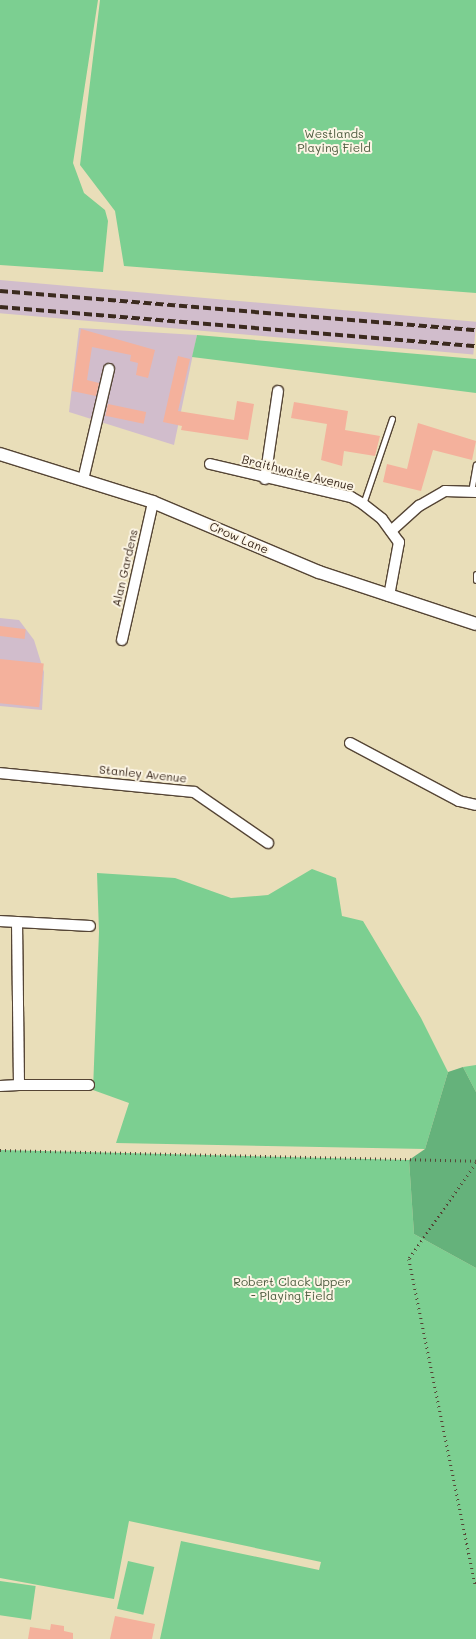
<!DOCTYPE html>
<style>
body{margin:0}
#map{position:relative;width:476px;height:1639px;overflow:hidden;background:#e9deb9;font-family:Mali,sans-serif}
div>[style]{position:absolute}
.industrial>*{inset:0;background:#d1bdcc;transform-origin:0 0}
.green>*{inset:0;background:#7ccf91;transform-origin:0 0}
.forest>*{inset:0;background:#65b27b}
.building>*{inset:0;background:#f4b19c;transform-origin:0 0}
.path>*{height:2.5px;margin-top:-1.25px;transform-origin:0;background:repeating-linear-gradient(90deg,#554535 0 1px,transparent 0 5px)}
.roads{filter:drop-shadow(1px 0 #554535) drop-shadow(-1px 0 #554535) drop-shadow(0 1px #554535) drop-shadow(0 -1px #554535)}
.service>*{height:5px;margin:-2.5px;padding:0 2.5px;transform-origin:2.5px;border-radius:2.5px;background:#fff}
.minor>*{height:10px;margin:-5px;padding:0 5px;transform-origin:5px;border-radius:5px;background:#fff}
.tertiary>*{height:12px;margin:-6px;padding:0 6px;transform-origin:6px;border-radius:6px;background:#fff}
.rail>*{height:4px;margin-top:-2px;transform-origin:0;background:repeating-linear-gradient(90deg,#3b2a1e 0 8px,transparent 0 12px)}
span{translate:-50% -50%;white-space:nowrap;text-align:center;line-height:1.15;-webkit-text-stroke:4px #fcf5e5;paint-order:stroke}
.park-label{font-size:12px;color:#4e5c40}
.street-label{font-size:12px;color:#3b2a1e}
</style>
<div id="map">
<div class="industrial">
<i style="left:0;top:280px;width:478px;height:33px;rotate:5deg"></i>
<i style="clip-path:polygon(79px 328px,197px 335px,174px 445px,69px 412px)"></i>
<i style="clip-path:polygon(0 618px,19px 620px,34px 640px,44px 672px,42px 710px,0 706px)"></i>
</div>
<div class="green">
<i style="clip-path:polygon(0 0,98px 0,73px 163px,84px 193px,105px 210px,108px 221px,103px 272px,0 265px)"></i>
<i style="clip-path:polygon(100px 0,476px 0,476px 293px,124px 266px,115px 211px,80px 165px)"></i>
<i style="clip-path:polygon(197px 335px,476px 359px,476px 393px,192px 357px)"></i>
<i style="clip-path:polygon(312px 869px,336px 878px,342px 916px,363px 921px,421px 1018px,448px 1072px,425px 1149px,116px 1143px,129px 1103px,93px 1090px,99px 932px,97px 873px,175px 878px,231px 898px,268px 895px)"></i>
<i style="clip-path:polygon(476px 1065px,476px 1092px,463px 1067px)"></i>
<i style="clip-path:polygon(0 1150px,409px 1160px,414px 1234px,476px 1268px,476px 1639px,160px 1639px,181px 1541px,319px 1570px,321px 1562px,129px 1521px,114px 1599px,0 1578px)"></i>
<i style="left:128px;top:1561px;width:27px;height:49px;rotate:13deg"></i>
<i style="left:0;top:1581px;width:36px;height:34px;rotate:8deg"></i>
</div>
<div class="forest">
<i style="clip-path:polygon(463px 1067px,476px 1092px,476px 1268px,414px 1234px,409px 1160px,425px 1149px,448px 1072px)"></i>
</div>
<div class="building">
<i style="clip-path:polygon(81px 329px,155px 350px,148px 378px,136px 375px,138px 363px,130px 361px,131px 355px,92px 347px,87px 380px,99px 383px,96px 396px,72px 391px)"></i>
<i style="clip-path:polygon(178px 356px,190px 359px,178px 411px,234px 420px,237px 401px,254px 404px,248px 440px,181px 430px,182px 426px,163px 422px)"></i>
<i style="clip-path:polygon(294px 402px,348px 411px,345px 430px,380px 436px,375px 456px,344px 451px,342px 466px,321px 460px,327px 424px,291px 418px)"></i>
<i style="left:108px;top:404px;width:39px;height:12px;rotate:12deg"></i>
<i style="clip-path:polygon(418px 423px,476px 441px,472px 460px,433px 450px,421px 491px,383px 482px,387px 464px,407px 469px)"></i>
<i style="left:0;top:626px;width:26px;height:10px;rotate:7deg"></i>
<i style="left:0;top:659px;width:44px;height:44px;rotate:6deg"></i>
<i style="clip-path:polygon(115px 1616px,155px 1624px,152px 1639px,110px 1639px)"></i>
<i style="clip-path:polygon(51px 1624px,64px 1626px,64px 1631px,73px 1633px,73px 1639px,28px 1639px,30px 1627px,50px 1630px)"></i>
</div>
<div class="path">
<i style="left:0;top:1150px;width:476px;rotate:1.3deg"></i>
<i style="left:476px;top:1163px;width:117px;rotate:124.9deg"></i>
<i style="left:409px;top:1259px;width:335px;rotate:78.5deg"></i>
</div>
<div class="roads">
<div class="service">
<i style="left:471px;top:492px;width:28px;rotate:-80deg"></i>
<i style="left:363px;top:504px;width:90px;rotate:-71.2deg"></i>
<i style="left:476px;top:574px;width:6px;rotate:90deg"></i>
</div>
<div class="minor">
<i style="left:210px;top:464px;width:145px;rotate:13.2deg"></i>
<i style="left:351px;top:497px;width:14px;rotate:30deg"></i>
<i style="left:363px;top:504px;width:24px;rotate:38deg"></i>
<i style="left:382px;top:519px;width:29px;rotate:54deg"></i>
<i style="left:399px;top:542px;width:55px;rotate:100.5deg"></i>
<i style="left:265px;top:479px;width:89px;rotate:-81.6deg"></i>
<i style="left:83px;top:480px;width:114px;rotate:-76.8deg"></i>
<i style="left:391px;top:531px;width:38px;rotate:-42deg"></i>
<i style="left:419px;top:506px;width:30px;rotate:-30deg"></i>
<i style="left:445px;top:491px;width:31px;rotate:2deg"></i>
<i style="left:122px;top:640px;width:141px;rotate:-77.3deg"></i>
<i style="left:350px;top:743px;width:123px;rotate:28deg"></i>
<i style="left:459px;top:801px;width:17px;rotate:13deg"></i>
<i style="left:0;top:773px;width:195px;rotate:5.6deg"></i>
<i style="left:194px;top:792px;width:90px;rotate:34.6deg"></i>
<i style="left:0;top:921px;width:90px;rotate:3.2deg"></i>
<i style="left:19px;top:1085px;width:70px"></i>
<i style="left:0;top:1086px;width:19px;rotate:-3deg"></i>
<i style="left:19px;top:1085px;width:163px;rotate:-90.7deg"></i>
</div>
<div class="tertiary">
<i style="left:0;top:454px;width:160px;rotate:17.4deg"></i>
<i style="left:153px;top:502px;width:180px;rotate:22.9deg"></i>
<i style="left:319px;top:572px;width:165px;rotate:18.3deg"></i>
</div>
</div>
<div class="rail">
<i style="left:0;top:291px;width:478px;rotate:4.7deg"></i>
<i style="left:0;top:307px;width:478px;rotate:4.7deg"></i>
</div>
<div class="park-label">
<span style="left:334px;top:141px">Westlands<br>Playing Field</span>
<span style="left:292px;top:1289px">Robert Clack Upper<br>- Playing Field</span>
</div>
<div class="street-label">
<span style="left:298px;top:473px;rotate:14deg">Braithwaite Avenue</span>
<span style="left:239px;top:538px;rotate:23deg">Crow Lane</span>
<span style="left:125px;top:568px;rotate:-77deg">Alan Gardens</span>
<span style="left:143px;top:774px;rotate:6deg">Stanley Avenue</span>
</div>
</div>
